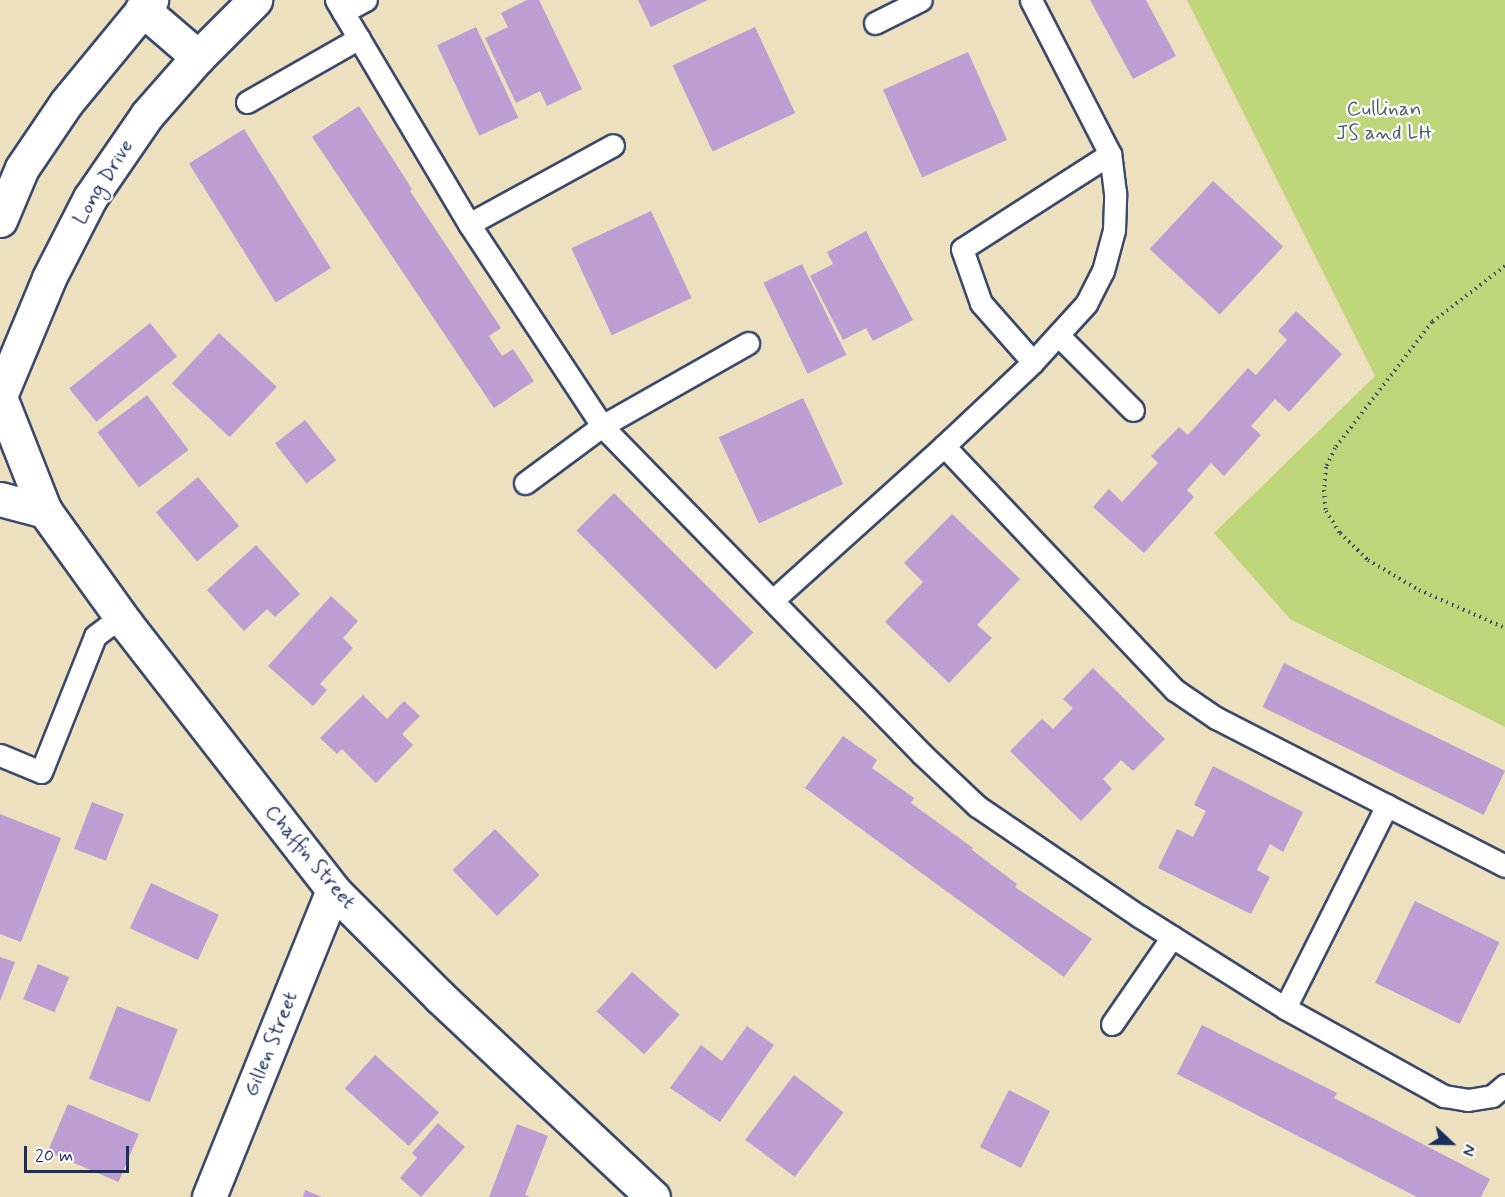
<!DOCTYPE html>
<style>
body{margin:0}
#map{position:relative;width:1505px;height:1197px;overflow:hidden;background:#ede0be;font-family:Mynerve,sans-serif}
div>[style]{position:absolute}
.green>*{inset:0;background:#bfd579}
.building>*{inset:0;background:#bd9dd2;transform-origin:0 0}
.path>*{height:4px;margin-top:-2px;transform-origin:0;background:repeating-linear-gradient(90deg,#3a4a6c 0 1.5px,transparent 0 6px)}
.roads{filter:drop-shadow(2px 0 #3a4a6c) drop-shadow(-2px 0 #3a4a6c) drop-shadow(0 2px #3a4a6c) drop-shadow(0 -2px #3a4a6c)}
.lane>*{height:21px;margin:-10.5px;padding:0 10.5px;transform-origin:10.5px;border-radius:10.5px;background:#fff}
.street>*{height:33px;margin:-16.5px;padding:0 16.5px;transform-origin:16.5px;border-radius:16.5px;background:#fff}
.secondary>*{height:33px;margin:-16.5px;padding:0 16.5px;transform-origin:16.5px;border-radius:16.5px;background:#fff}
span{translate:-50% -50%;white-space:nowrap;text-align:center;line-height:1.15;-webkit-text-stroke:4.5px #fff;paint-order:stroke}
.park-label{font-size:21px;color:#4c6166}
.street-label{font-size:21px;color:#1b2f5e}
.north{position:absolute;left:1421px;top:1113px;width:60px;height:60px;-webkit-text-stroke:4px #fff;paint-order:stroke;rotate:112deg;font-size:16px;font-weight:700;line-height:24px;text-align:center;color:#1b2f5e}
.north::after{content:'';display:block;margin:auto;width:21px;height:27px;background:#1b2f5e;clip-path:polygon(50% 0,100% 100%,50% 72%,0 100%)}
.scale{position:absolute;left:24px;top:1146px;width:105px;height:27px;box-sizing:border-box;border:3px solid #1b2f5e;border-top:0;padding-left:8px;font-size:18px;line-height:21px;white-space:nowrap;color:#1b2f5e;-webkit-text-stroke:4px #fff;paint-order:stroke}
</style>
<div id="map">
<div class="green">
<i style="clip-path:polygon(1187px 0,1505px 0,1505px 727px,1290px 619px,1214px 533px,1375px 376px)"></i>
</div>
<div class="building">
<i style="clip-path:polygon(527px 0,539px 0,582px 89px,547px 106px,540px 91px,516px 103px,485px 38px,508px 27px,501px 13px)"></i>
<i style="clip-path:polygon(638px 0,708px 0,651px 27px)"></i>
<i style="clip-path:polygon(1090px 0,1146px 0,1176px 56px,1133px 79px)"></i>
<i style="left:476px;top:27px;width:100px;height:43px;rotate:65deg"></i>
<i style="left:755px;top:27px;width:95px;height:91px;rotate:65deg"></i>
<i style="left:968px;top:52px;width:96px;height:93px;rotate:66deg"></i>
<i style="clip-path:polygon(359px 106px,412px 189px,410px 191px,501px 328px,489px 336px,502px 356px,513px 349px,534px 381px,494px 408px,312px 137px)"></i>
<i style="left:244px;top:129px;width:164px;height:65px;rotate:58deg"></i>
<i style="left:1213px;top:181px;width:96px;height:93px;rotate:43deg"></i>
<i style="left:651px;top:211px;width:96px;height:88px;rotate:65deg"></i>
<i style="clip-path:polygon(866px 231px,913px 320px,873px 341px,866px 328px,843px 340px,810px 276px,833px 264px,827px 252px)"></i>
<i style="left:802px;top:264px;width:101px;height:43px;rotate:64deg"></i>
<i style="clip-path:polygon(1296px 311px,1342px 354px,1289px 412px,1275px 399px,1251px 426px,1261px 435px,1224px 476px,1211px 463px,1187px 490px,1194px 497px,1144px 553px,1093px 507px,1109px 489px,1122px 502px,1158px 463px,1151px 456px,1179px 427px,1188px 435px,1248px 368px,1256px 375px,1287px 340px,1278px 331px)"></i>
<i style="left:150px;top:323px;width:43px;height:104px;rotate:51deg"></i>
<i style="left:219px;top:333px;width:79px;height:69px;rotate:43deg"></i>
<i style="left:147px;top:395px;width:69px;height:62px;rotate:53deg"></i>
<i style="left:803px;top:398px;width:95px;height:93px;rotate:65deg"></i>
<i style="left:305px;top:420px;width:51px;height:38px;rotate:52deg"></i>
<i style="left:198px;top:477px;width:64px;height:55px;rotate:50deg"></i>
<i style="left:614px;top:493px;width:197px;height:53px;rotate:45deg"></i>
<i style="clip-path:polygon(952px 514px,1020px 579px,977px 625px,992px 638px,949px 683px,885px 622px,923px 582px,904px 563px)"></i>
<i style="clip-path:polygon(256px 545px,300px 594px,275px 617px,267px 609px,244px 631px,207px 590px)"></i>
<i style="clip-path:polygon(331px 596px,358px 621px,343px 638px,353px 648px,320px 684px,327px 690px,313px 706px,268px 666px)"></i>
<i style="left:1284px;top:663px;width:246px;height:49px;rotate:26deg"></i>
<i style="clip-path:polygon(1093px 668px,1165px 739px,1133px 771px,1121px 760px,1103px 779px,1112px 789px,1081px 821px,1010px 751px,1042px 719px,1053px 729px,1073px 708px,1063px 699px)"></i>
<i style="clip-path:polygon(363px 695px,387px 719px,404px 701px,420px 716px,402px 734px,413px 745px,376px 783px,342px 749px,337px 754px,320px 738px)"></i>
<i style="clip-path:polygon(843px 736px,877px 760px,872px 768px,914px 798px,911px 803px,973px 848px,972px 850px,1017px 884px,1015px 887px,1092px 939px,1064px 977px,805px 788px)"></i>
<i style="clip-path:polygon(1213px 766px,1303px 812px,1283px 852px,1270px 844px,1257px 870px,1270px 877px,1251px 914px,1158px 868px,1177px 829px,1193px 837px,1206px 811px,1194px 805px)"></i>
<i style="left:92px;top:802px;width:34px;height:50px;rotate:21deg"></i>
<i style="clip-path:polygon(0 814px,61px 838px,21px 942px,0 934px)"></i>
<i style="left:495px;top:829px;width:64px;height:59px;rotate:46deg"></i>
<i style="left:151px;top:883px;width:75px;height:50px;rotate:25deg"></i>
<i style="left:1415px;top:901px;width:94px;height:91px;rotate:26deg"></i>
<i style="clip-path:polygon(0 957px,15px 962px,0 1001px)"></i>
<i style="left:38px;top:964px;width:34px;height:38px;rotate:23deg"></i>
<i style="left:632px;top:972px;width:64px;height:53px;rotate:42deg"></i>
<i style="left:117px;top:1006px;width:65px;height:78px;rotate:21deg"></i>
<i style="clip-path:polygon(1202px 1025px,1337px 1093px,1334px 1098px,1490px 1179px,1481px 1197px,1417px 1197px,1177px 1074px)"></i>
<i style="clip-path:polygon(747px 1026px,774px 1045px,720px 1122px,670px 1088px,701px 1045px,722px 1061px)"></i>
<i style="left:375px;top:1055px;width:86px;height:45px;rotate:42deg"></i>
<i style="left:794px;top:1075px;width:62px;height:81px;rotate:37deg"></i>
<i style="left:1009px;top:1090px;width:46px;height:64px;rotate:27deg"></i>
<i style="left:68px;top:1104px;width:77px;height:52px;rotate:23deg"></i>
<i style="clip-path:polygon(438px 1123px,465px 1147px,421px 1197px,400px 1178px,417px 1158px,412px 1153px)"></i>
<i style="clip-path:polygon(517px 1124px,548px 1136px,525px 1195px,531px 1197px,489px 1197px)"></i>
<i style="clip-path:polygon(305px 1190px,322px 1197px,303px 1197px)"></i>
</div>
<div class="path">
<i style="left:1505px;top:266px;width:92px;rotate:142.5deg"></i>
<i style="left:1432px;top:322px;width:159px;rotate:127.6deg"></i>
<i style="left:1335px;top:448px;width:21px;rotate:115deg"></i>
<i style="left:1326px;top:467px;width:23px;rotate:95deg"></i>
<i style="left:1324px;top:490px;width:21px;rotate:85deg"></i>
<i style="left:1326px;top:511px;width:26px;rotate:58deg"></i>
<i style="left:1340px;top:533px;width:39px;rotate:44deg"></i>
<i style="left:1368px;top:560px;width:59px;rotate:30.5deg"></i>
<i style="left:1419px;top:590px;width:94px;rotate:23.8deg"></i>
</div>
<div class="roads">
<div class="lane">
<i style="left:336px;top:0;width:261px;rotate:59.3deg"></i>
<i style="left:469px;top:224px;width:242px;rotate:56.6deg"></i>
<i style="left:602px;top:426px;width:458px;rotate:45.7deg"></i>
<i style="left:922px;top:754px;width:76px;rotate:43.4deg"></i>
<i style="left:977px;top:806px;width:196px;rotate:34.2deg"></i>
<i style="left:1139px;top:916px;width:173px;rotate:32.2deg"></i>
<i style="left:1285px;top:1008px;width:182px;rotate:29deg"></i>
<i style="left:1444px;top:1096px;width:24px;rotate:9deg"></i>
<i style="left:1468px;top:1100px;width:24px;rotate:-9deg"></i>
<i style="left:1492px;top:1096px;width:17px;rotate:-40deg"></i>
<i style="left:343px;top:12px;width:26px;rotate:-28deg"></i>
<i style="left:875px;top:23px;width:51px;rotate:-26.6deg"></i>
<i style="left:247px;top:102px;width:129px;rotate:-29.7deg"></i>
<i style="left:469px;top:224px;width:164px;rotate:-28.7deg"></i>
<i style="left:1058px;top:335px;width:106px;rotate:45deg"></i>
<i style="left:1033px;top:362px;width:79px;rotate:-131.4deg"></i>
<i style="left:981px;top:303px;width:57px;rotate:-109.4deg"></i>
<i style="left:962px;top:249px;width:176px;rotate:-32.7deg"></i>
<i style="left:944px;top:446px;width:336px;rotate:46.6deg"></i>
<i style="left:1175px;top:690px;width:50px;rotate:34.3deg"></i>
<i style="left:1216px;top:718px;width:325px;rotate:27.1deg"></i>
<i style="left:525px;top:483px;width:96px;rotate:-36.5deg"></i>
<i style="left:602px;top:426px;width:168px;rotate:-29.6deg"></i>
<i style="left:773px;top:600px;width:230px;rotate:-42deg"></i>
<i style="left:944px;top:446px;width:122px;rotate:-43.3deg"></i>
<i style="left:1033px;top:362px;width:79px;rotate:-47.6deg"></i>
<i style="left:1086px;top:304px;width:37px;rotate:-63deg"></i>
<i style="left:1103px;top:271px;width:42px;rotate:-75deg"></i>
<i style="left:1114px;top:230px;width:37px;rotate:-88deg"></i>
<i style="left:1115px;top:193px;width:39px;rotate:-97deg"></i>
<i style="left:1110px;top:154px;width:173px;rotate:-117.2deg"></i>
<i style="left:0;top:755px;width:44px;rotate:22.5deg"></i>
<i style="left:41px;top:772px;width:146px;rotate:-68.3deg"></i>
<i style="left:95px;top:636px;width:31px;rotate:-37deg"></i>
<i style="left:1285px;top:1008px;width:227px;rotate:-63.3deg"></i>
<i style="left:1112px;top:1024px;width:106px;rotate:-55.4deg"></i>
</div>
<div class="street">
<i style="left:0;top:499px;width:47px;rotate:14.9deg"></i>
<i style="left:45px;top:511px;width:140px;rotate:54.3deg"></i>
<i style="left:127px;top:625px;width:336px;rotate:52.1deg"></i>
<i style="left:333px;top:890px;width:151px;rotate:45deg"></i>
<i style="left:440px;top:997px;width:292px;rotate:43.2deg"></i>
<i style="left:209px;top:1197px;width:331px;rotate:-68deg"></i>
</div>
<div class="secondary">
<i style="left:142px;top:9px;width:74px;rotate:40.6deg"></i>
<i style="left:0;top:220px;width:56px;rotate:-67.1deg"></i>
<i style="left:22px;top:168px;width:78px;rotate:-55.9deg"></i>
<i style="left:66px;top:103px;width:134px;rotate:-50.5deg"></i>
<i style="left:0;top:396px;width:128px;rotate:-67.4deg"></i>
<i style="left:49px;top:278px;width:90px;rotate:-62.9deg"></i>
<i style="left:90px;top:198px;width:101px;rotate:-55.5deg"></i>
<i style="left:147px;top:115px;width:77px;rotate:-48.7deg"></i>
<i style="left:198px;top:57px;width:81px;rotate:-45deg"></i>
<i style="left:0;top:397px;width:123px;rotate:68.5deg"></i>
</div>
</div>
<div class="park-label">
<span style="left:1384px;top:121px">Cullinan<br>JS and LH</span>
</div>
<div class="street-label">
<span style="left:103px;top:182px;rotate:-58deg">Long Drive</span>
<span style="left:310px;top:857px;rotate:50deg">Chaffin Street</span>
<span style="left:271px;top:1044px;rotate:-68deg">Gillen Street</span>
</div>
<div class="north">N</div>
<div class="scale">20 m</div>
</div>
